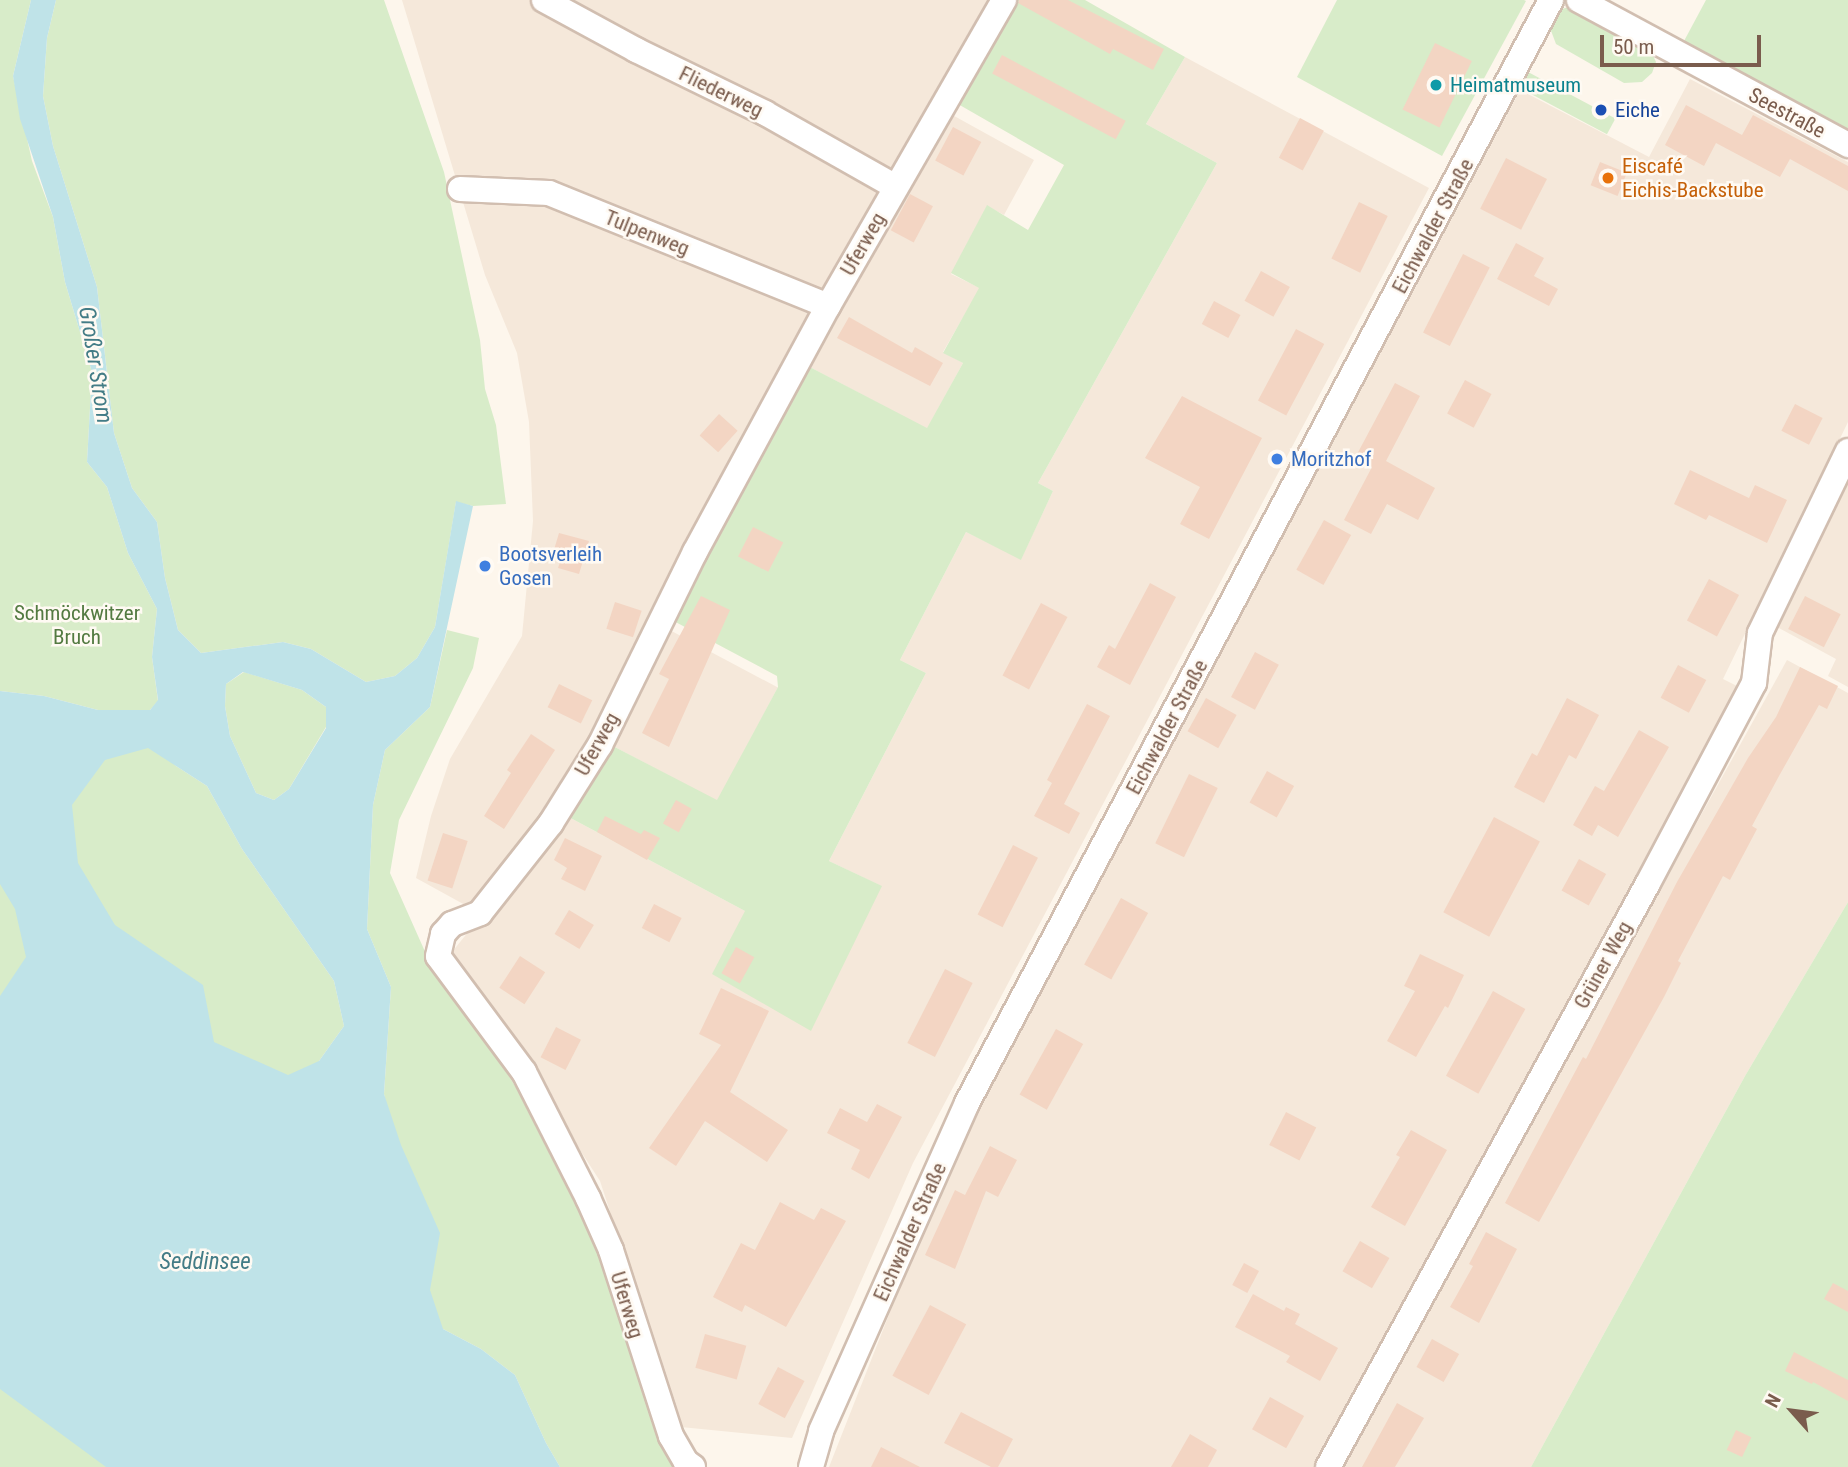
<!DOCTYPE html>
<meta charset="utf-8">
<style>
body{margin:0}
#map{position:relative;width:1848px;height:1467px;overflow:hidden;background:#fdf6ec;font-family:"Roboto Condensed",sans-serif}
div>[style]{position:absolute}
.residential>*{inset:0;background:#f5e8da;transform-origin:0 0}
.green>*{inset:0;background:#d8ecc9;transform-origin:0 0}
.water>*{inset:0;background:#bfe3e8}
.building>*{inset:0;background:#f3d5c3;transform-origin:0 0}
.roads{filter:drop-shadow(2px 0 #d1beb0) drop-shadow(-2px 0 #d1beb0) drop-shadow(0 2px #d1beb0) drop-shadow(0 -2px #d1beb0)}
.minor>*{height:24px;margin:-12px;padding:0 12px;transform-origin:12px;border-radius:12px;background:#fff}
.dots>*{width:19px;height:19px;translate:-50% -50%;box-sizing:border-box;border:4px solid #fffaf3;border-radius:50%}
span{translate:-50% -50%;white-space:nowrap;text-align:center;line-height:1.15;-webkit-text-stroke:5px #fffaf3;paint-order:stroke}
.culture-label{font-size:21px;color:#0d838f}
.left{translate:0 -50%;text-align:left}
.street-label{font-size:21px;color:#7a5c4d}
.transit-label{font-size:21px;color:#164399}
.food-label{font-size:21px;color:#c56008}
.shop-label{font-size:21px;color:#366cbe}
.park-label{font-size:21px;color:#537a41}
.water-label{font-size:23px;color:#437c86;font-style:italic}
.north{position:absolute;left:1757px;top:1376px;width:70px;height:70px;-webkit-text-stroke:5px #fffaf3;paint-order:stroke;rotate:298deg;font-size:19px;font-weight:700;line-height:28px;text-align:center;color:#7a5c4d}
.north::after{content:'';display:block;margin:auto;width:24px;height:32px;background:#7a5c4d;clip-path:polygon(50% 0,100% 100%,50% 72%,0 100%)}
.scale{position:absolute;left:1600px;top:35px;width:161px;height:32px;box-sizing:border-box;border:4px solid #7a5c4d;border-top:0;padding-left:9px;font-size:21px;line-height:24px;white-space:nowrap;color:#7a5c4d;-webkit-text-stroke:5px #fffaf3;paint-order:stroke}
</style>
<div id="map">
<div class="residential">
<i style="clip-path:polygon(402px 0,993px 0,591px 745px,476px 911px,416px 878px,431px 816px,450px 759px,522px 636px,533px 521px,529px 422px,517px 353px,485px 275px)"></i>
<i style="clip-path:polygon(1185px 57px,1429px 188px,913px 1163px,792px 1438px,681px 1427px,600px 1181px,452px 952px,563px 814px,745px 911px,881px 886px,829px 861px,926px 673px,900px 660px,966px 532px,1021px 559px,1053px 491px,1038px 483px,1217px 163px,1146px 124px)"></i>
<i style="clip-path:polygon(1690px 79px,1848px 162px,1848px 422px,1723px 679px,1741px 688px,1315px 1467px,829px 1467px,905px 1274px,974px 1119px,1520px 90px,1649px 157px)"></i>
<i style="clip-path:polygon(947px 112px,1034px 160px,1004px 215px,987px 206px,951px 274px,980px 288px,943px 352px,963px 363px,927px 429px,804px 364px)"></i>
<i style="clip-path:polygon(1848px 481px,1848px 687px,1828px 676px,1836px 659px,1777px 627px)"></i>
<i style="left:664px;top:627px;width:129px;height:129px;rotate:28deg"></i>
<i style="clip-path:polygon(1787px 660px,1848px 693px,1848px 902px,1745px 1076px,1531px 1467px,1340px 1467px)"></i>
</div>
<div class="green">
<i style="clip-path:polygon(0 0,31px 0,13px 76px,32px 161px,53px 217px,65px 282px,92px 372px,87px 462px,107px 487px,128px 553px,157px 609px,152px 657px,158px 701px,150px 710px,98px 710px,44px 696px,0 691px)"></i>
<i style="clip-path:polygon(56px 0,384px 0,444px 172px,480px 340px,485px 389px,496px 425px,506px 504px,473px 506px,456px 502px,435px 627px,417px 658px,395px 676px,366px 682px,311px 649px,283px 642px,201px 653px,178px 630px,165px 578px,157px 522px,132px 488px,114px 433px,97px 287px,53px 146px,43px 96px,47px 38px)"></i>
<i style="clip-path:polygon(1007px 0,1085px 0,1185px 57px,1146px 124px,1217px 163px,1038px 483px,1053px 491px,1021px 560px,966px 532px,900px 660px,926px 673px,829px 861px,882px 886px,811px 1031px,712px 974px,745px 911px,563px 814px,609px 744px,717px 800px,749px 741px,778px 687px,777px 676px,668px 618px,804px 364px,927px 428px,963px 363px,943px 353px,979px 288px,951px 273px,987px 205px,1028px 230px,1064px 165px,951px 100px)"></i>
<i style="clip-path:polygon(1337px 0,1524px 0,1526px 1px,1442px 156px,1297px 77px)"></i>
<i style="clip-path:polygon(1706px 0,1848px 0,1848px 130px,1684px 41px)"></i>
<i style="clip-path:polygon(1569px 7px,1651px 51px,1656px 62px,1652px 73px,1642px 82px,1624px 83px,1556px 44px,1550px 28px,1552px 18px,1558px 10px)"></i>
<i style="left:1528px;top:72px;width:99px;height:18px;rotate:28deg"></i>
<i style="clip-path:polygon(447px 630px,479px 638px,473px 668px,399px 820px,390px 873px,435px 974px,485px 1037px,582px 1195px,680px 1467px,560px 1467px,546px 1443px,515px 1375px,481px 1349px,443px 1329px,438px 1331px,384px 1094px,391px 987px,367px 929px,373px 805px,385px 750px,430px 707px)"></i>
<i style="clip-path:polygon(244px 672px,302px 690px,326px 707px,326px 727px,289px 789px,274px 800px,256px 793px,230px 736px,225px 706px,226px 684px)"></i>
<i style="clip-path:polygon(137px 728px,176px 766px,207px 786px,242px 849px,334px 981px,344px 1026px,319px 1061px,318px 1467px,0 1467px,0 829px)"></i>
<i style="clip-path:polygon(1848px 902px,1848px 1467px,1531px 1467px,1745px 1076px)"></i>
</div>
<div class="water">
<i style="clip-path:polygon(evenodd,31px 0,56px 0,47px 38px,43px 96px,53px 146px,97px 287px,114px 433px,132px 488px,157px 522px,165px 578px,178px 630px,201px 653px,283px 642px,311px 649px,366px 682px,395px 676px,417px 658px,435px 627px,456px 501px,473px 506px,430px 707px,385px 750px,373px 805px,367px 929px,391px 987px,384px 1094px,401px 1145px,440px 1233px,430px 1290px,443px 1329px,481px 1349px,515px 1375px,546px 1443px,560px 1467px,106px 1467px,0 1389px,0 996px,26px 957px,15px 909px,0 884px,0 691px,44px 696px,98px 710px,150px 710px,158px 700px,152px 657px,157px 609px,128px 553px,107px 487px,87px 462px,92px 372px,65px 282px,53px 217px,20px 119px,13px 76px,31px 0,243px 672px,302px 690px,326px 707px,326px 728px,289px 789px,274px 800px,256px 793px,230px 736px,225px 706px,226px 684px,243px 672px,31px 0,148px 748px,207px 786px,242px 849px,334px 981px,344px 1026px,319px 1061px,288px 1075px,214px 1042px,203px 985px,115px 925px,78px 863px,72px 805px,105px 760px,148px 748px)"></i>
</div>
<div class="building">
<i style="clip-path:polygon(1019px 0,1068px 0,1164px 49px,1153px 70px,1113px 49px,1110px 54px,1018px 3px)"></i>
<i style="left:1435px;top:43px;width:41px;height:74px;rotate:26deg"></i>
<i style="left:1002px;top:55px;width:140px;height:21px;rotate:28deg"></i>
<i style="clip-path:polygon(1686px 105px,1742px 135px,1753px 115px,1848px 166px,1848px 191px,1790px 159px,1780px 177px,1716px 143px,1704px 166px,1665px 145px)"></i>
<i style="left:1300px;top:118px;width:27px;height:45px;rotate:28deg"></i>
<i style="left:953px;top:127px;width:32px;height:38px;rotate:28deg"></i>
<i style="left:1506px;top:158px;width:46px;height:57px;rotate:27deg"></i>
<i style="left:1600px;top:162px;width:29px;height:25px;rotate:22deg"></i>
<i style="left:910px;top:194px;width:26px;height:41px;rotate:28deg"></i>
<i style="left:1359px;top:202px;width:32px;height:63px;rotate:26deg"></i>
<i style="clip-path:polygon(1516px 243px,1544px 258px,1534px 276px,1558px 289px,1549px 306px,1497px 279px)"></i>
<i style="left:1463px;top:254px;width:30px;height:88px;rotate:27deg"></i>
<i style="left:1261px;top:271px;width:33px;height:34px;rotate:29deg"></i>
<i style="left:1214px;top:301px;width:30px;height:26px;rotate:28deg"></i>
<i style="clip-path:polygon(849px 317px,912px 353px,915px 347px,943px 363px,930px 386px,837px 338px)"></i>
<i style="left:1296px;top:329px;width:32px;height:81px;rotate:28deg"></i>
<i style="left:1465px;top:380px;width:30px;height:38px;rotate:28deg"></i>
<i style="clip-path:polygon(1395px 383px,1420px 396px,1386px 461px,1435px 488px,1418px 520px,1387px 504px,1371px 534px,1344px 520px,1372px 467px,1355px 458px)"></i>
<i style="clip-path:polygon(1182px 396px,1262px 438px,1209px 539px,1180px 524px,1200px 487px,1145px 458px)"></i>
<i style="left:1795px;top:404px;width:31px;height:30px;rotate:27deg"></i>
<i style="left:719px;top:414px;width:25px;height:29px;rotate:42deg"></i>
<i style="clip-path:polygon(1690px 470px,1749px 498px,1755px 485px,1787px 500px,1767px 543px,1709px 515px,1706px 520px,1674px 504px)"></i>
<i style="left:1324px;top:520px;width:31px;height:57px;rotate:29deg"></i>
<i style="left:753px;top:527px;width:34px;height:33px;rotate:27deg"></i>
<i style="clip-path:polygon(559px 533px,589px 541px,579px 574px,558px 568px,562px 556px,553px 553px)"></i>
<i style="left:1709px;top:579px;width:34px;height:47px;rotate:28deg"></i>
<i style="clip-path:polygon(1150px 583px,1176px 597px,1130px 685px,1097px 667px,1109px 645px,1115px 649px)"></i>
<i style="clip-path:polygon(701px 596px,730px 610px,669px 747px,642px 733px,669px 679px,659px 674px)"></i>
<i style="left:1805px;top:596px;width:40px;height:37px;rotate:27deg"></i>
<i style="left:615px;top:602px;width:28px;height:28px;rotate:18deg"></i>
<i style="left:1041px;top:603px;width:30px;height:82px;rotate:28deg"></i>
<i style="left:1255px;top:652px;width:27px;height:51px;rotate:28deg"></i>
<i style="left:1678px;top:665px;width:32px;height:37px;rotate:28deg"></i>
<i style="clip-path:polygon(1800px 667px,1838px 686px,1827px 709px,1819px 705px,1779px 776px,1752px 826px,1757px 829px,1730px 880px,1723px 876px,1678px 961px,1681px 963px,1664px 997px,1539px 1222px,1505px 1203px,1583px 1057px,1586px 1059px,1677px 882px,1748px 758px,1776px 717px)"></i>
<i style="left:559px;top:684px;width:37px;height:26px;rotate:26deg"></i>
<i style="left:1206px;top:698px;width:35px;height:38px;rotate:29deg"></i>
<i style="clip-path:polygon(1567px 698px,1599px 715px,1576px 759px,1569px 755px,1544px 803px,1514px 787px,1532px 753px,1537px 756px)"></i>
<i style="clip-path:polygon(1087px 704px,1110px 716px,1064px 804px,1080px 813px,1069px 834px,1034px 816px,1052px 783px,1047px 780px)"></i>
<i style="clip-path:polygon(1639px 730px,1669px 747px,1618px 837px,1598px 825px,1592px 836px,1573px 825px,1595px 786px,1604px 791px)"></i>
<i style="clip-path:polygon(531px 734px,555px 750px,504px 829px,484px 816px,511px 773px,507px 770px)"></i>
<i style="left:1267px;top:771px;width:31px;height:36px;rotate:29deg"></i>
<i style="left:1189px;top:774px;width:32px;height:77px;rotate:26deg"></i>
<i style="left:676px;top:800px;width:18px;height:27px;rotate:29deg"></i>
<i style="clip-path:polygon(605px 816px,641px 834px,644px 830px,660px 838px,647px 860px,597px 832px)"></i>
<i style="left:1494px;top:817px;width:52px;height:108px;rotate:28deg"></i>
<i style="left:443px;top:833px;width:26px;height:50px;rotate:18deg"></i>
<i style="clip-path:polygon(565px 838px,602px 856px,585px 891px,561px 879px,567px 868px,554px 860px)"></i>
<i style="left:1013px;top:845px;width:28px;height:78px;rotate:27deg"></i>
<i style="left:1579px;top:859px;width:31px;height:36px;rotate:29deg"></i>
<i style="left:1121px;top:898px;width:31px;height:76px;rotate:29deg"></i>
<i style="left:654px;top:904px;width:31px;height:27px;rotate:27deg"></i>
<i style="left:569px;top:910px;width:29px;height:28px;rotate:31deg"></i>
<i style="left:736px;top:947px;width:21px;height:30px;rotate:29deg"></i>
<i style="clip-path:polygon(1420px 954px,1464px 975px,1448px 1008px,1445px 1006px,1416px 1057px,1387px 1041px,1415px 991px,1404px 986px)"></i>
<i style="left:520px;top:956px;width:30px;height:38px;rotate:33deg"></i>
<i style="left:945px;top:969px;width:31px;height:83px;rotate:27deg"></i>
<i style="clip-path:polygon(721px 988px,769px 1011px,730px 1092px,788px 1130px,767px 1162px,705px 1121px,676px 1166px,649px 1148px,721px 1045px,699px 1034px)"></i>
<i style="left:1493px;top:991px;width:37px;height:97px;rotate:29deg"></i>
<i style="left:556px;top:1027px;width:28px;height:34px;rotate:27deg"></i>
<i style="left:1056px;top:1029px;width:31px;height:75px;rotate:29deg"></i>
<i style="clip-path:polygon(877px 1104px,902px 1117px,869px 1179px,851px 1169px,860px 1150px,827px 1133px,840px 1108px,867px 1122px)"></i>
<i style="left:1286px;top:1112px;width:34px;height:37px;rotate:27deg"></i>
<i style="clip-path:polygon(1411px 1130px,1447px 1150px,1405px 1226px,1371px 1207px,1400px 1157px,1396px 1155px)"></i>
<i style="clip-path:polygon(990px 1146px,1017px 1160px,998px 1197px,986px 1191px,955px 1269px,925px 1255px,955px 1190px,965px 1195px)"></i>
<i style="clip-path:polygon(780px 1202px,814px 1220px,821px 1208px,846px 1221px,786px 1327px,745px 1305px,742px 1312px,713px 1297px,741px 1243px,755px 1250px)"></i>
<i style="clip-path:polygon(1486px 1232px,1517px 1249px,1479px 1323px,1450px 1307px,1473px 1266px,1469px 1264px)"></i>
<i style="left:1360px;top:1241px;width:34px;height:35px;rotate:30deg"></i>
<i style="left:1244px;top:1263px;width:17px;height:25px;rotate:28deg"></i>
<i style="clip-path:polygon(1833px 1283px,1848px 1291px,1848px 1312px,1824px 1299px)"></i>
<i style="clip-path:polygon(1253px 1294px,1284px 1311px,1286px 1307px,1300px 1314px,1295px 1324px,1338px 1348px,1320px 1381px,1286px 1362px,1290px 1356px,1235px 1327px)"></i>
<i style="left:930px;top:1305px;width:41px;height:80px;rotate:28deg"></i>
<i style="left:705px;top:1334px;width:43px;height:35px;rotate:16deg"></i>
<i style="left:1432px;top:1339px;width:31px;height:32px;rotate:29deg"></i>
<i style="clip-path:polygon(1794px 1352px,1848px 1380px,1848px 1401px,1813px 1382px,1812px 1384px,1785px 1371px)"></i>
<i style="left:778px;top:1367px;width:30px;height:42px;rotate:28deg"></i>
<i style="left:1270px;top:1397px;width:39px;height:37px;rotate:29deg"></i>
<i style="clip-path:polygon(1397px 1403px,1424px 1418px,1395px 1467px,1362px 1467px)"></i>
<i style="clip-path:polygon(961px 1412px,1013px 1439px,998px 1467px,991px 1467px,944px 1443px)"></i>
<i style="left:1736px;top:1430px;width:17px;height:22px;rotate:25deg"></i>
<i style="clip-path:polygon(1190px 1434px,1217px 1450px,1208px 1467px,1171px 1467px)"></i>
<i style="clip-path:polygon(881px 1447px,920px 1467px,871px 1467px)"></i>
</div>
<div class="roads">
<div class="minor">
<i style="left:544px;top:0;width:105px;rotate:28.5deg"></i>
<i style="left:636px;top:50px;width:144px;rotate:26deg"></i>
<i style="left:765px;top:113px;width:150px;rotate:29.5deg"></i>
<i style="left:1579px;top:0;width:306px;rotate:28.3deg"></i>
<i style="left:460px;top:189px;width:89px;rotate:2.6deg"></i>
<i style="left:549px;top:193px;width:301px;rotate:22deg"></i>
<i style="left:693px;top:1467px;width:9px;rotate:-144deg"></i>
<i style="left:686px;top:1462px;width:30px;rotate:-120deg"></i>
<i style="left:671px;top:1436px;width:195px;rotate:-107.9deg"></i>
<i style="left:611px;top:1250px;width:57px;rotate:-113.9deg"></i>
<i style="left:588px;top:1198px;width:141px;rotate:-116.9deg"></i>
<i style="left:524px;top:1072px;width:144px;rotate:-126.6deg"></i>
<i style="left:438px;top:956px;width:23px;rotate:-77deg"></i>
<i style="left:443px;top:934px;width:13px;rotate:-48deg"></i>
<i style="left:452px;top:924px;width:30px;rotate:-21deg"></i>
<i style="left:480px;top:913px;width:115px;rotate:-51.7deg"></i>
<i style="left:551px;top:823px;width:92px;rotate:-57.9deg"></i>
<i style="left:600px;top:745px;width:215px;rotate:-63.8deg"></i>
<i style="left:695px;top:552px;width:280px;rotate:-61.6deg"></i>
<i style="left:828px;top:306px;width:353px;rotate:-60.1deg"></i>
<i style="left:811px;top:1467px;width:37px;rotate:-74deg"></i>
<i style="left:821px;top:1431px;width:359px;rotate:-66deg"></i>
<i style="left:967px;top:1103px;width:1248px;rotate:-62.1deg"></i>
<i style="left:1328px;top:1467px;width:664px;rotate:-61.27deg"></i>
<i style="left:1647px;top:885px;width:229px;rotate:-62.1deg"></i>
<i style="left:1754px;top:683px;width:50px;rotate:-83.2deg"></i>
<i style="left:1760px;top:633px;width:202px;rotate:-64.2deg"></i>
</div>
</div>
<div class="dots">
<i style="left:1436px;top:85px;background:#0f9aa8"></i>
<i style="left:1601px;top:110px;background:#1a4fb4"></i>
<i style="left:1608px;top:178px;background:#e8710a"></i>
<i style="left:1277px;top:459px;background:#3f7fe0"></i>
<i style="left:485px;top:566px;background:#3f7fe0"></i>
</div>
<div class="culture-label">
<span class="left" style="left:1450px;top:85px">Heimatmuseum</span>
</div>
<div class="street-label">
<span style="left:721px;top:92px;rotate:26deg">Fliederweg</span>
<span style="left:1787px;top:113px;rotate:28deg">Seestraße</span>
<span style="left:1433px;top:226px;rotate:-62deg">Eichwalder Straße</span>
<span style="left:647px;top:233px;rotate:22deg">Tulpenweg</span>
<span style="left:863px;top:244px;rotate:-60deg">Uferweg</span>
<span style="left:1167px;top:727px;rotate:-62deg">Eichwalder Straße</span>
<span style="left:597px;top:744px;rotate:-61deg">Uferweg</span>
<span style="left:1603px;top:965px;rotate:-61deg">Grüner Weg</span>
<span style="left:910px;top:1232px;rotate:-66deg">Eichwalder Straße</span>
<span style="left:627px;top:1305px;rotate:73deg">Uferweg</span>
</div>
<div class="transit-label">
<span class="left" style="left:1615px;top:110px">Eiche</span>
</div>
<div class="food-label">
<span class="left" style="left:1622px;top:178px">Eiscafé<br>Eichis-Backstube</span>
</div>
<div class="shop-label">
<span class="left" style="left:1291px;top:459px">Moritzhof</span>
<span class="left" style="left:499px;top:566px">Bootsverleih<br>Gosen</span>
</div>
<div class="park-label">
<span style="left:77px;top:625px">Schmöckwitzer<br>Bruch</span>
</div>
<div class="water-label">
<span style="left:95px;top:365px;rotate:81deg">Großer Strom</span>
<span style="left:205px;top:1262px">Seddinsee</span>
</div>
<div class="north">N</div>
<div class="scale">50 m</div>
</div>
